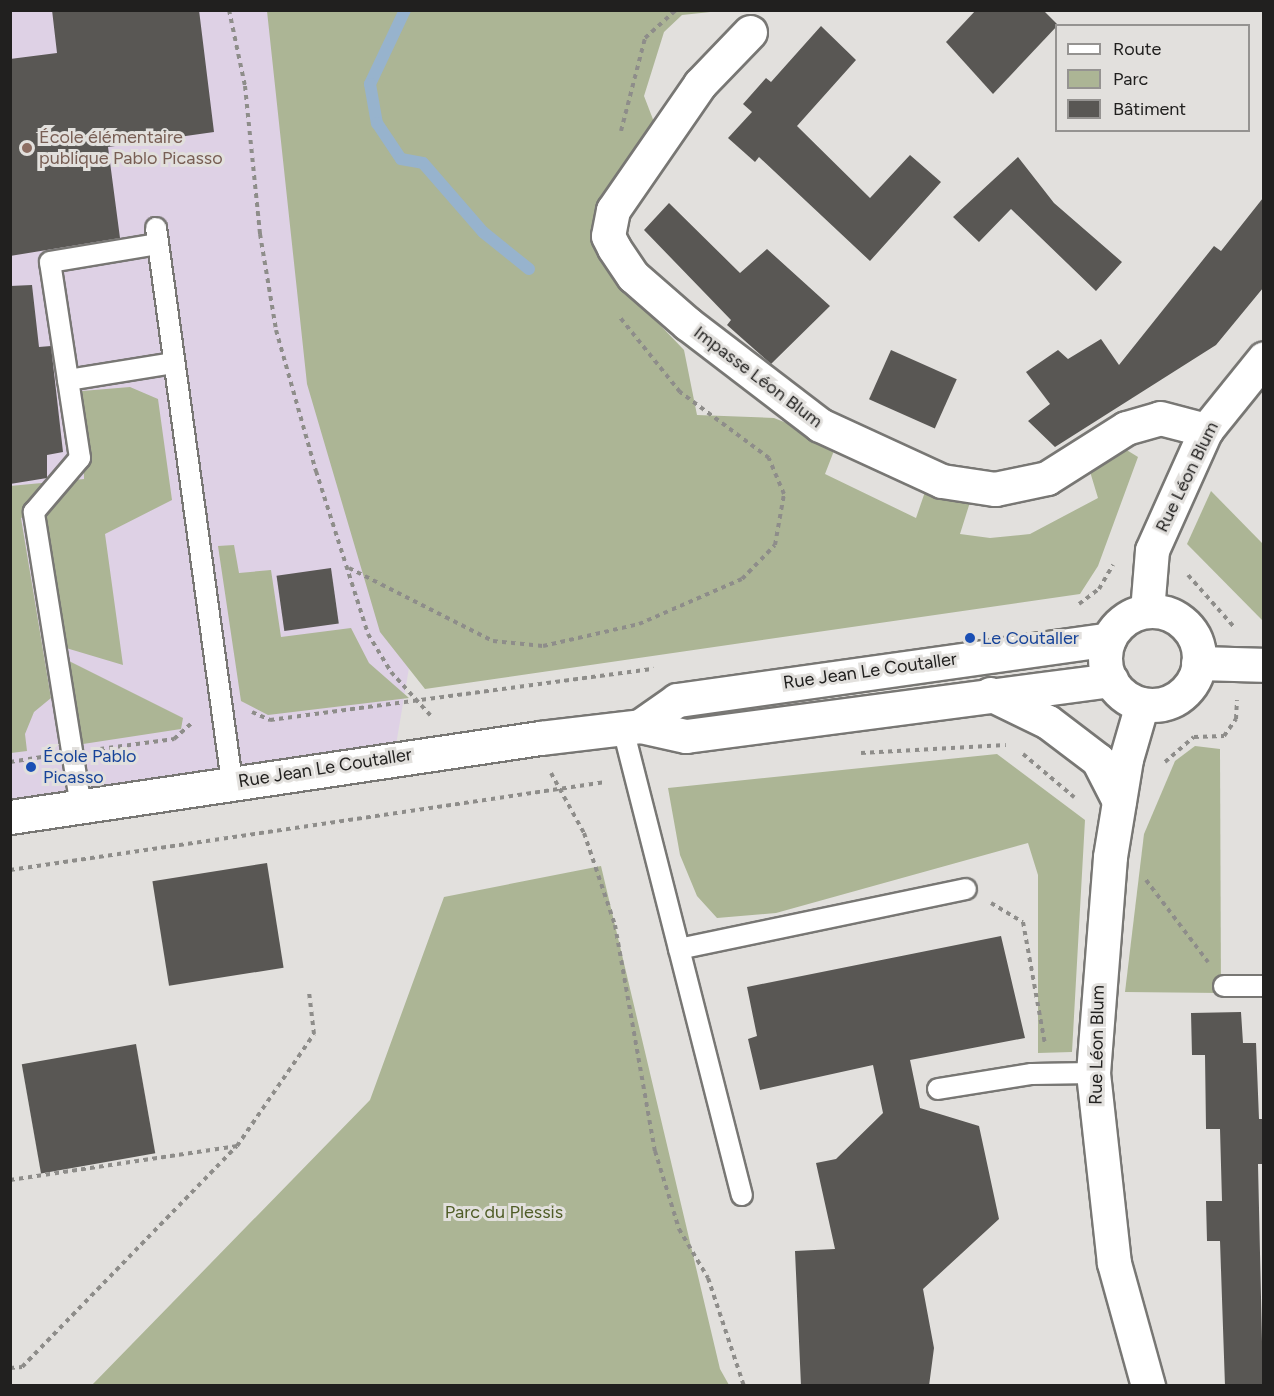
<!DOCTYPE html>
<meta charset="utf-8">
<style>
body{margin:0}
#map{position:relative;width:1274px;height:1396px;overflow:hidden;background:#e2e0dd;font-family:Figtree,sans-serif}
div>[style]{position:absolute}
.education>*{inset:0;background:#ded1e5}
.green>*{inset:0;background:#acb595}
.stream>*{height:12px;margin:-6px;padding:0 6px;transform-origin:6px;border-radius:6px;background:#97b3cd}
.building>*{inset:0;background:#595754;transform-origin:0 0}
.path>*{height:4px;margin-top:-2px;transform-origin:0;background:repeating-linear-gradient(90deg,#8e8d8a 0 4.5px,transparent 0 9px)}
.roads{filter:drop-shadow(2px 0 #787774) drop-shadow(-2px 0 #787774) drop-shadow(0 2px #787774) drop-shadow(0 -2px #787774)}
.lane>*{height:20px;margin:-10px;padding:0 10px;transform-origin:10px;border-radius:10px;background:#fff}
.street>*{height:33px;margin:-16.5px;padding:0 16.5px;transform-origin:16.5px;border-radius:16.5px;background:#fff}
.secondary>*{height:33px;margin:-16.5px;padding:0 16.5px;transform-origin:16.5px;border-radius:16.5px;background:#fff}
.secondary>.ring{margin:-16.5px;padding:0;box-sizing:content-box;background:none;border:33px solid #fff;border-radius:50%}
.dots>*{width:16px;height:16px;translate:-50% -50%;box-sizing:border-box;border:3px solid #e2e0dd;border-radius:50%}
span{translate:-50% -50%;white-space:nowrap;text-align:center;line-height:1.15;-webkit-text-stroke:6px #e2e0dd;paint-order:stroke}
.education-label{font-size:18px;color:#785e54}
.left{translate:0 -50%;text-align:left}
.street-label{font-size:18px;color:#21201f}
.transit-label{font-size:18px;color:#164399}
.park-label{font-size:18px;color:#505d27}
.frame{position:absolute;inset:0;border:12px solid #21201f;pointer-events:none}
.legend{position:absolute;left:1055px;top:24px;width:195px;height:108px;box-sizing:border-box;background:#e2e0dd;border:2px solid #959391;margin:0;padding:8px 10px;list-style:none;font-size:18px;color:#21201f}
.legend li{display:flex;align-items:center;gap:12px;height:30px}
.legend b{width:30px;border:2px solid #959391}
</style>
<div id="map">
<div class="education">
<i style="clip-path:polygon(10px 11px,287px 11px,412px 650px,394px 757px,11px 817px)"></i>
</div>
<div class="green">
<i style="clip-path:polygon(267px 11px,720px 11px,682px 15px,664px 32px,644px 96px,654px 122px,600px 203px,615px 278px,684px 350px,697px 415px,774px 418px,837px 443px,825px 474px,916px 518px,927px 486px,971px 499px,960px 534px,990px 538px,1030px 534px,1098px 498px,1088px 465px,1125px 449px,1138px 457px,1098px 566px,1080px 594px,425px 689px,380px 632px,307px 384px)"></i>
<i style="clip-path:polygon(130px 387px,158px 399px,172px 500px,105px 534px,123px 665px,56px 645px,34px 512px,21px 518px,51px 698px,34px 712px,25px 734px,27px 751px,11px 753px,10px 486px,84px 479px,82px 391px)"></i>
<i style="clip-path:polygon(1211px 491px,1263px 544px,1263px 621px,1187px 544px)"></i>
<i style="clip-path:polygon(234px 545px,239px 573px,271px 570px,281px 637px,351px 628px,369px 663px,409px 698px,268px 715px,241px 701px,218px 546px)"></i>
<i style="clip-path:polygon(67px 660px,183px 718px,181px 729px,83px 744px)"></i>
<i style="clip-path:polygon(1195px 746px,1220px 749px,1221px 993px,1125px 992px,1144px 834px,1175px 761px)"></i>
<i style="clip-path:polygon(997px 754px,1085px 820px,1072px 1052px,1038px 1053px,1038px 875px,1028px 843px,776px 913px,717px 918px,697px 896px,680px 855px,668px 788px)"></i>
<i style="clip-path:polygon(601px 866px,720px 1369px,729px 1385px,92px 1385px,370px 1100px,444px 897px)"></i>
</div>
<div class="stream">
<i style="left:405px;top:10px;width:82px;rotate:115.3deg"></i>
<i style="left:370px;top:84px;width:40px;rotate:80deg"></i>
<i style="left:377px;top:123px;width:43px;rotate:56.3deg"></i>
<i style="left:401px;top:159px;width:22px;rotate:10deg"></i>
<i style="left:423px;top:163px;width:91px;rotate:49deg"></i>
<i style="left:483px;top:232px;width:59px;rotate:38.8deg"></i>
</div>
<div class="building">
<i style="clip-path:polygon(52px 10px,199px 10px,214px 132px,108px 147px,120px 238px,10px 256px,10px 59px,57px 53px)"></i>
<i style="clip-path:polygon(976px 10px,1043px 10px,1058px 25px,993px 94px,946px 42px)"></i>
<i style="clip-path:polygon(821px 26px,856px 60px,797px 126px,870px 198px,910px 155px,941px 182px,870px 261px,759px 157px,755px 162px,728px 138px,752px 112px,743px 104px,766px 78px,771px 82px)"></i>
<i style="clip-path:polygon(1018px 157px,1054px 203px,1122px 262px,1096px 291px,1011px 209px,979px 242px,953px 217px)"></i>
<i style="clip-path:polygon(1263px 198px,1263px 288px,1216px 345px,1055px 447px,1028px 421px,1050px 404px,1026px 372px,1058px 350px,1068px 359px,1101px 339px,1119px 365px,1214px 246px,1221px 251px)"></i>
<i style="clip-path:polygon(669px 203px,740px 273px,767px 249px,830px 306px,771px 364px,727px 325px,731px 320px,644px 230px)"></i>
<i style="clip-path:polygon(32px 285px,39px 347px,51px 346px,63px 452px,47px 455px,47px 478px,10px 484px,10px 286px)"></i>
<i style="left:891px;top:350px;width:72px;height:54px;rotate:24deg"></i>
<i style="left:331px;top:568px;width:56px;height:55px;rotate:82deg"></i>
<i style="left:267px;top:863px;width:106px;height:116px;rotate:81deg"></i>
<i style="clip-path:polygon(1001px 936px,1025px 1038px,910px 1060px,920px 1108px,979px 1126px,999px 1219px,923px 1289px,934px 1348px,929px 1386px,801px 1386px,795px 1251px,835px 1249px,816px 1163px,836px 1159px,883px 1113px,873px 1065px,760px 1090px,748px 1039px,757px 1036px,747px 987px)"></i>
<i style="clip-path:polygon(1241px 1012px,1243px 1043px,1256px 1043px,1259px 1119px,1263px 1119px,1263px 1164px,1258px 1164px,1263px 1386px,1225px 1386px,1220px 1241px,1207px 1241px,1206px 1201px,1222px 1201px,1220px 1129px,1206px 1129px,1205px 1055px,1192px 1055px,1191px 1013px)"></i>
<i style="left:136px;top:1044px;width:111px;height:116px;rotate:80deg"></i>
</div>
<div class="path">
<i style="left:229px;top:10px;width:78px;rotate:78.1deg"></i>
<i style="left:245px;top:86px;width:149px;rotate:84.2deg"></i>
<i style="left:260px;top:234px;width:97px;rotate:80.5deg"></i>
<i style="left:276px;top:330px;width:147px;rotate:74.2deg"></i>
<i style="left:316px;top:471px;width:171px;rotate:72.3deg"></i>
<i style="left:368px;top:634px;width:44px;rotate:58.8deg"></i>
<i style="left:391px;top:672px;width:61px;rotate:47.7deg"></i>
<i style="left:621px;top:131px;width:96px;rotate:-75.5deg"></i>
<i style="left:645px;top:38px;width:42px;rotate:-42.1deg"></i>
<i style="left:349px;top:568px;width:161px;rotate:26.9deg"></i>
<i style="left:493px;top:641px;width:50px;rotate:5.7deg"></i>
<i style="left:543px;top:646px;width:98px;rotate:-12.9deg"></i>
<i style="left:639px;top:624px;width:112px;rotate:-23.6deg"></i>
<i style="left:742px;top:579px;width:47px;rotate:-45.9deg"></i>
<i style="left:775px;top:545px;width:52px;rotate:-80deg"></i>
<i style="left:784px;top:494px;width:39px;rotate:-113deg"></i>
<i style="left:769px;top:458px;width:111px;rotate:-143.4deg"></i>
<i style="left:680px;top:392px;width:97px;rotate:-128.8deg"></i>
<i style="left:1188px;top:575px;width:69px;rotate:48.5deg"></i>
<i style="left:1079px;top:604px;width:25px;rotate:-37deg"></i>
<i style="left:1099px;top:589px;width:28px;rotate:-60deg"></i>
<i style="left:252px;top:712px;width:20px;rotate:24deg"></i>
<i style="left:270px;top:720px;width:387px;rotate:-7.6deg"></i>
<i style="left:100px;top:749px;width:75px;rotate:-7.7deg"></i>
<i style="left:174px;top:739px;width:25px;rotate:-42deg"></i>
<i style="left:861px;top:753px;width:145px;rotate:-3.2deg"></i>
<i style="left:1023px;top:754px;width:67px;rotate:40.1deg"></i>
<i style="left:10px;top:762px;width:32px;rotate:-9deg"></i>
<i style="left:1165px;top:762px;width:38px;rotate:-41deg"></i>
<i style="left:1194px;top:737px;width:30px;rotate:-2deg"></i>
<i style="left:1224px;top:736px;width:21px;rotate:-55deg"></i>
<i style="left:1236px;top:719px;width:19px;rotate:-87deg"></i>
<i style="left:551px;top:773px;width:68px;rotate:61.2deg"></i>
<i style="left:584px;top:833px;width:97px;rotate:71.4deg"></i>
<i style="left:615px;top:925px;width:230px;rotate:80deg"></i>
<i style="left:655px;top:1151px;width:82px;rotate:72.9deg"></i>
<i style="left:679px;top:1229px;width:57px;rotate:59.4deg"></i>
<i style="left:708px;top:1278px;width:114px;rotate:71.6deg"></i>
<i style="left:10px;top:870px;width:602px;rotate:-8.4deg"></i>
<i style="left:1146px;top:880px;width:103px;rotate:52.9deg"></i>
<i style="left:991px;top:903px;width:37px;rotate:31deg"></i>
<i style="left:1023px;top:922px;width:124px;rotate:79.8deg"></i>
<i style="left:10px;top:1180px;width:230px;rotate:-8.5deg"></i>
<i style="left:237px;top:1146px;width:136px;rotate:-55.5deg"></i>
<i style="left:314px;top:1034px;width:42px;rotate:-96.8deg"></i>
<i style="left:10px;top:1368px;width:12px;rotate:-5deg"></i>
<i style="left:22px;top:1367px;width:308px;rotate:-45.8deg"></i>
</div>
<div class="roads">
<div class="lane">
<i style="left:156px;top:228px;width:559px;rotate:82.19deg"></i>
<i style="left:68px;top:380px;width:107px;rotate:-9.1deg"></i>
<i style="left:623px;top:729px;width:481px;rotate:75.7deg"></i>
<i style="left:81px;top:807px;width:299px;rotate:-99.1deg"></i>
<i style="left:34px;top:512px;width:71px;rotate:-49.6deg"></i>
<i style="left:80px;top:458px;width:198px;rotate:-98.7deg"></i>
<i style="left:50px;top:262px;width:109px;rotate:-9.5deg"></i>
<i style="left:679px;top:949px;width:293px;rotate:-11.8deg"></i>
<i style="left:1224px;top:986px;width:40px"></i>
<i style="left:938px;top:1089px;width:95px;rotate:-9.1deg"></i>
<i style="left:1032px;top:1074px;width:61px;rotate:-0.9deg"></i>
</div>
<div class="street">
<i style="left:750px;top:32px;width:72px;rotate:133.9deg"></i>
<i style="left:700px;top:84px;width:153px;rotate:124.6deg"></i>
<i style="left:613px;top:210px;width:26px;rotate:101deg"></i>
<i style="left:608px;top:236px;width:13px;rotate:63deg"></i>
<i style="left:614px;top:248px;width:34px;rotate:56deg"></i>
<i style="left:633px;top:276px;width:73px;rotate:41.1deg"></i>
<i style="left:688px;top:324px;width:166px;rotate:37.4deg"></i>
<i style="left:820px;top:425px;width:134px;rotate:24.7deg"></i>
<i style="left:942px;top:481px;width:54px;rotate:8.6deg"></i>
<i style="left:995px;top:489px;width:53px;rotate:-11.9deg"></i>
<i style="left:1047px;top:478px;width:93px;rotate:-32.3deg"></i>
<i style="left:1126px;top:428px;width:35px;rotate:-16deg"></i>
<i style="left:1160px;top:418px;width:48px;rotate:14.6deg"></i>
<i style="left:990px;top:694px;width:64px;rotate:25.8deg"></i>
<i style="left:1048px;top:722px;width:63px;rotate:37.2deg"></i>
<i style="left:1098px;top:760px;width:46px;rotate:62.9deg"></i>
<i style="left:640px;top:726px;width:45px;rotate:-35.1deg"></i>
<i style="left:677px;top:700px;width:436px;rotate:-8deg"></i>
<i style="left:10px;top:817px;width:536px;rotate:-8.48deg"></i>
<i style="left:540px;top:738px;width:101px;rotate:-6.8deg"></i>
<i style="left:640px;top:726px;width:47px;rotate:12.3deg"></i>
<i style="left:686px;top:736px;width:429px;rotate:-7.5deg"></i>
</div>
<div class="secondary">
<i style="left:1147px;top:611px;width:61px;rotate:-85.3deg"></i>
<i style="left:1152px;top:550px;width:132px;rotate:-65.8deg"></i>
<i style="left:1206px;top:430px;width:92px;rotate:-51.1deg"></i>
<i class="ring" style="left:1105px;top:611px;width:61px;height:61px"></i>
<i style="left:1198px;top:663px;width:66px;rotate:1.7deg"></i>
<i style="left:1142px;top:704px;width:57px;rotate:106.2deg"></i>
<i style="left:1126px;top:759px;width:99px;rotate:99.3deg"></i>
<i style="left:1110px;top:857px;width:217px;rotate:94.5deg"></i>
<i style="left:1093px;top:1073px;width:191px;rotate:83.7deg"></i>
<i style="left:1114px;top:1263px;width:128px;rotate:74.5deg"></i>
</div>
</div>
<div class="dots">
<i style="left:27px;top:148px;background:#8d6e63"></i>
<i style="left:970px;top:638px;background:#1a4fb4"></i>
<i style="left:31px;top:767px;background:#1a4fb4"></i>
</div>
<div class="education-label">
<span class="left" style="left:39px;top:148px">École élémentaire<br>publique Pablo Picasso</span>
</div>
<div class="street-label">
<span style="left:758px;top:377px;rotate:37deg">Impasse Léon Blum</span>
<span style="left:1187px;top:477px;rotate:-64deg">Rue Léon Blum</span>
<span style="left:870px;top:671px;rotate:-8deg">Rue Jean Le Coutaller</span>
<span style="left:325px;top:768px;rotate:-9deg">Rue Jean Le Coutaller</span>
<span style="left:1097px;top:1045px;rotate:-89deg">Rue Léon Blum</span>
</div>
<div class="transit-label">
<span class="left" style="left:982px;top:638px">Le Coutaller</span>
<span class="left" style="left:43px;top:767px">École Pablo<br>Picasso</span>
</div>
<div class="park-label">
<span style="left:504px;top:1212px">Parc du Plessis</span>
</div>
<div class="frame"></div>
<ul class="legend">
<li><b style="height:8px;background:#fff"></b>Route</li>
<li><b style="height:16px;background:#acb595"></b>Parc</li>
<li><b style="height:16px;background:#595754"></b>Bâtiment</li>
</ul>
</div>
